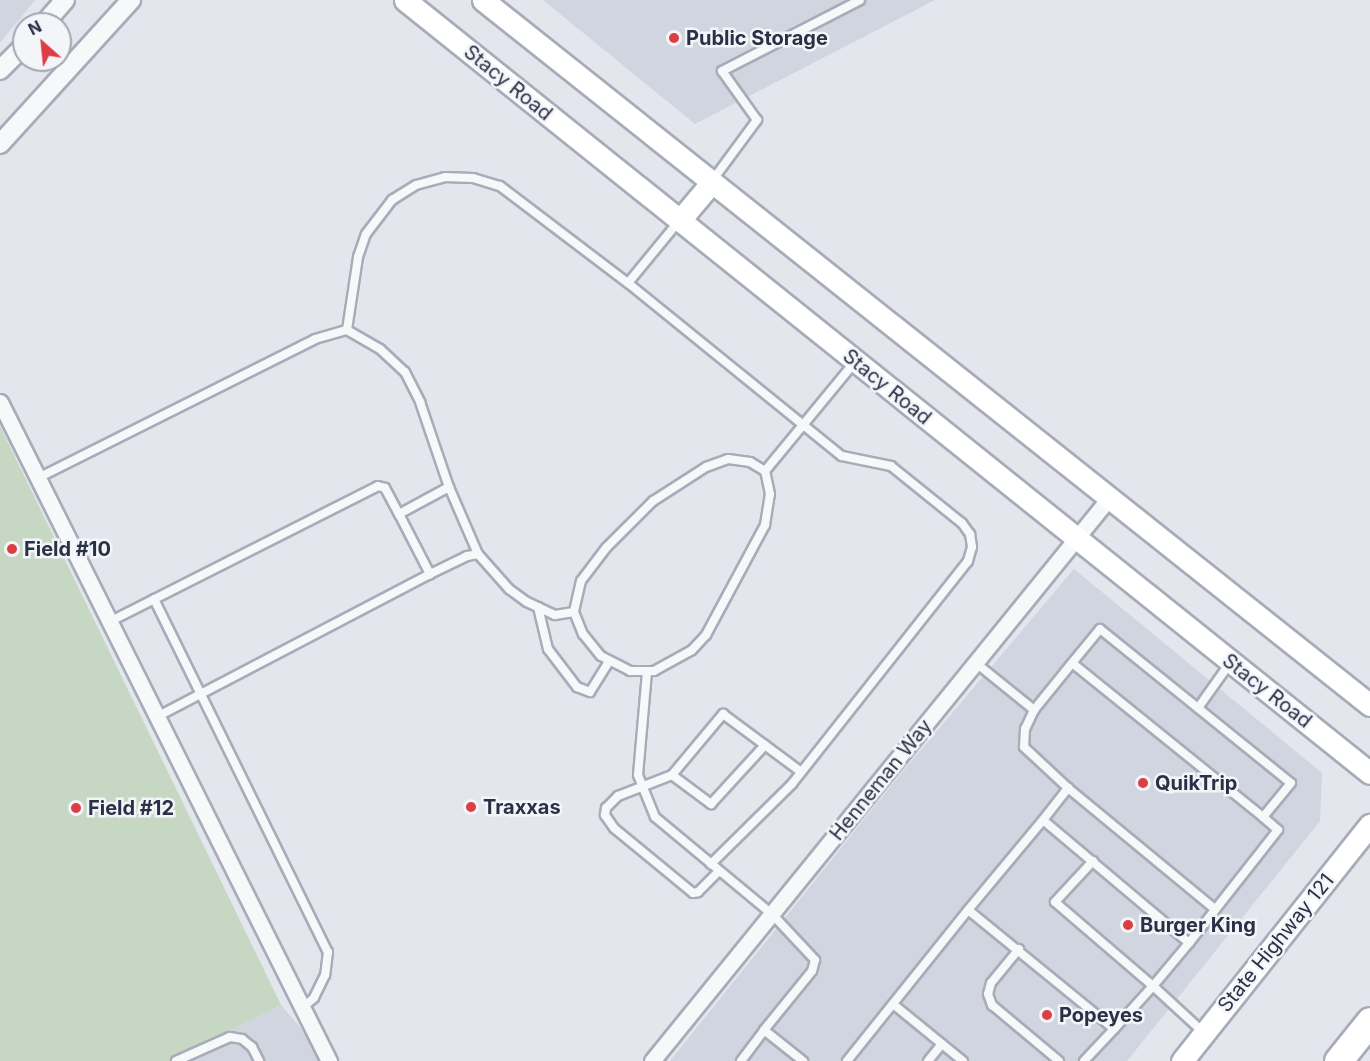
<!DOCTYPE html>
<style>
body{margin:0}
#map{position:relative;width:1370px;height:1061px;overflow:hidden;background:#e3e6ed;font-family:Inter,sans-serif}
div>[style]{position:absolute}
.built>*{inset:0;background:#d1d5df}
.green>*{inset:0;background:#c6d7c4}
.roads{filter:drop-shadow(2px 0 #a7acb8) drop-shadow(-2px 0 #a7acb8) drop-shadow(0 2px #a7acb8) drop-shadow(0 -2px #a7acb8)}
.service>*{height:8px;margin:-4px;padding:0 4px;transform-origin:4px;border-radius:4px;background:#f7f8fa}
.minor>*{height:15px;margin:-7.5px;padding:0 7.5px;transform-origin:7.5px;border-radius:7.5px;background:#f7f8fa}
.tertiary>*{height:18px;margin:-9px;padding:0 9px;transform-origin:9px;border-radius:9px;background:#f7f8fa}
.secondary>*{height:21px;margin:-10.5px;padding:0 10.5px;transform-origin:10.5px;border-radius:10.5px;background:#fff}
.motorway>*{height:27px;margin:-13.5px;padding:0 13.5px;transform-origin:13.5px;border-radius:13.5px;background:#fff}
.dots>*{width:16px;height:16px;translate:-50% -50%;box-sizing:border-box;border:3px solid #f4f5f9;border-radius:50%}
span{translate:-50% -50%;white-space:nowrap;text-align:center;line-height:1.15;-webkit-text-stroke:5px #f4f5f9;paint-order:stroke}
.poi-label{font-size:20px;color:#293147;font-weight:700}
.left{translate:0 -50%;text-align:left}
.street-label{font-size:20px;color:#293147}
.north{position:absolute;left:12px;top:12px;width:60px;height:60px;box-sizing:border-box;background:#f4f5f9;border:2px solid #a3a7b2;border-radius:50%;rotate:333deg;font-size:16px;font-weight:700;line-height:24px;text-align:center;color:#293147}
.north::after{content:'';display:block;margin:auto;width:21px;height:27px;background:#dc3e44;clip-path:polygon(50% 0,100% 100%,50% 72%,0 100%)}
</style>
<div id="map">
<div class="built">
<i style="clip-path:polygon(0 0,35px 0,0 43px)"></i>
<i style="clip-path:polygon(543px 0,935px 0,695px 124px)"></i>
<i style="clip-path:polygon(1074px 569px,1322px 773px,1320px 821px,1127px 1061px,670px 1061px,898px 777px)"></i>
<i style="clip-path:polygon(281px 1005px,329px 1061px,170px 1061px)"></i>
</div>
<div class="green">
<i style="clip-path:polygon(0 426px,281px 1005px,170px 1061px,0 1061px)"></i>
</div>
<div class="roads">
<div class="service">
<i style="left:712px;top:181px;width:76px;rotate:-53.6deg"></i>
<i style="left:757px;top:120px;width:60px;rotate:-125.5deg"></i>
<i style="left:722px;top:71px;width:155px;rotate:-27.2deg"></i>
<i style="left:679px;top:221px;width:80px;rotate:129.4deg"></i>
<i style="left:628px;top:283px;width:275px;rotate:39deg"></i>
<i style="left:842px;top:456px;width:50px;rotate:11.5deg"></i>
<i style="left:891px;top:466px;width:91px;rotate:38.8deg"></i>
<i style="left:962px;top:523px;width:14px;rotate:54deg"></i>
<i style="left:970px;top:534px;width:13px;rotate:81deg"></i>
<i style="left:972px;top:547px;width:15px;rotate:106deg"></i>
<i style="left:968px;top:561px;width:284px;rotate:128.3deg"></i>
<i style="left:792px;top:784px;width:114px;rotate:135.4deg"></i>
<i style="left:347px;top:330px;width:38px;rotate:30deg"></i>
<i style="left:380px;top:349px;width:34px;rotate:43deg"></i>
<i style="left:405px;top:372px;width:34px;rotate:63deg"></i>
<i style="left:420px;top:402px;width:90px;rotate:71.2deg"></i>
<i style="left:449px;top:487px;width:73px;rotate:66.6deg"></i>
<i style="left:765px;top:471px;width:17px;rotate:-149deg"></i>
<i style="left:750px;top:462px;width:22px;rotate:-172deg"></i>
<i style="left:728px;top:459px;width:23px;rotate:160deg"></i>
<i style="left:706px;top:467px;width:63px;rotate:147.3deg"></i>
<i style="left:653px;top:501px;width:66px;rotate:135deg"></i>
<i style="left:606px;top:548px;width:41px;rotate:127.1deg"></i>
<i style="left:581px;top:581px;width:32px;rotate:103deg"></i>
<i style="left:574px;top:612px;width:24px;rotate:68deg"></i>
<i style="left:583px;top:634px;width:28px;rotate:51deg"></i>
<i style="left:601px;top:656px;width:33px;rotate:27deg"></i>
<i style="left:630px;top:671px;width:24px"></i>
<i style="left:654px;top:671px;width:43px;rotate:-28.9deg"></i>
<i style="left:692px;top:650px;width:21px;rotate:-47deg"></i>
<i style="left:706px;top:635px;width:125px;rotate:-61.8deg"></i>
<i style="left:765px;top:525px;width:31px;rotate:-81deg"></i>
<i style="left:770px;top:494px;width:24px;rotate:-102deg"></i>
<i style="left:765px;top:471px;width:140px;rotate:-50.5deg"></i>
<i style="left:38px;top:478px;width:310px;rotate:-26.6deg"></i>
<i style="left:315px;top:339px;width:33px;rotate:-16deg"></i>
<i style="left:347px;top:330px;width:74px;rotate:-81.4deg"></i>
<i style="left:358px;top:257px;width:24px;rotate:-71deg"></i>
<i style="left:366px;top:234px;width:43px;rotate:-52.6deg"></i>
<i style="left:392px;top:200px;width:28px;rotate:-32deg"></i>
<i style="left:416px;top:185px;width:30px;rotate:-15deg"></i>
<i style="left:445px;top:177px;width:28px;rotate:2deg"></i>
<i style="left:473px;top:178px;width:28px;rotate:17deg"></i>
<i style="left:500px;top:186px;width:161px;rotate:37.2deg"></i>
<i style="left:399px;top:514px;width:57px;rotate:-28.4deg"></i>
<i style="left:430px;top:574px;width:41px;rotate:-25.9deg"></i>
<i style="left:467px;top:556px;width:11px;rotate:-10deg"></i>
<i style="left:478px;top:554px;width:47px;rotate:48.5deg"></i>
<i style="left:509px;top:589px;width:22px;rotate:36deg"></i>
<i style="left:527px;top:602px;width:31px;rotate:25deg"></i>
<i style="left:555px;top:615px;width:19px;rotate:-9deg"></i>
<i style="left:154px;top:599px;width:394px;rotate:63.8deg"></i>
<i style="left:328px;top:952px;width:23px;rotate:97deg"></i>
<i style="left:325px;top:975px;width:25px;rotate:116deg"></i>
<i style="left:314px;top:998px;width:14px;rotate:141deg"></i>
<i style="left:538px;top:607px;width:43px;rotate:76.6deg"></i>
<i style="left:548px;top:649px;width:48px;rotate:52.7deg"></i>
<i style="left:577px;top:687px;width:14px;rotate:21deg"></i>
<i style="left:590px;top:692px;width:36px;rotate:-58deg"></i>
<i style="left:111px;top:621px;width:299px;rotate:-26.8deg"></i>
<i style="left:378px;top:486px;width:7px;rotate:16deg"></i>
<i style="left:385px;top:488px;width:30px;rotate:62deg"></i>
<i style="left:399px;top:514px;width:68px;rotate:62.7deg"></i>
<i style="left:430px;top:574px;width:307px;rotate:152.4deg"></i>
<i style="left:976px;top:663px;width:75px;rotate:39deg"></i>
<i style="left:1034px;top:710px;width:60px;rotate:-51deg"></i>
<i style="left:1072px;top:663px;width:44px;rotate:-50.5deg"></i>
<i style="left:1100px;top:629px;width:245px;rotate:38.9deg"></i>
<i style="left:1291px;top:783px;width:44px;rotate:129.5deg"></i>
<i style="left:1263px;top:817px;width:245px;rotate:-141.1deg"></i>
<i style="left:647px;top:672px;width:103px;rotate:95deg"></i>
<i style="left:638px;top:775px;width:45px;rotate:68deg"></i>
<i style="left:655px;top:817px;width:152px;rotate:39.7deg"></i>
<i style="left:772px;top:914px;width:63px;rotate:46.9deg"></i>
<i style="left:815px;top:960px;width:11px;rotate:105deg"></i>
<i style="left:812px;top:971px;width:76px;rotate:129.1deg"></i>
<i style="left:1198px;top:708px;width:55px;rotate:-54.6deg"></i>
<i style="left:1034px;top:710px;width:21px;rotate:115deg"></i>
<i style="left:1025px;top:729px;width:18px;rotate:93deg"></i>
<i style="left:1024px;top:747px;width:60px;rotate:43deg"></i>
<i style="left:672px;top:775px;width:49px;rotate:36.6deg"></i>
<i style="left:711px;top:804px;width:80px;rotate:-47.5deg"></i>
<i style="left:1043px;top:820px;width:41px;rotate:-52deg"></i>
<i style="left:1068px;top:788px;width:190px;rotate:39.5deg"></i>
<i style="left:1093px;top:861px;width:56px;rotate:132.8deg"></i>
<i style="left:1055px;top:902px;width:129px;rotate:40.6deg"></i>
<i style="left:1153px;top:986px;width:58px;rotate:132.2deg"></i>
<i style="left:719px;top:871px;width:30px;rotate:135deg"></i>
<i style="left:698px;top:892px;width:5px;rotate:169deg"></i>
<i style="left:693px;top:893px;width:102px;rotate:-140.6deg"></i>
<i style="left:614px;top:828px;width:16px;rotate:-125deg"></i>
<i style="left:605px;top:815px;width:7px;rotate:-82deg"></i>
<i style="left:606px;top:808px;width:17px;rotate:-45deg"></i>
<i style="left:618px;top:796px;width:58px;rotate:-21.3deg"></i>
<i style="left:672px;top:775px;width:80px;rotate:-50.1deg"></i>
<i style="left:723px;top:714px;width:97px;rotate:36.6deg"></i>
<i style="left:1189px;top:943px;width:144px;rotate:-51.8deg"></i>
<i style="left:1278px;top:830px;width:20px;rotate:-139deg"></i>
<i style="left:1019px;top:949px;width:44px;rotate:129.5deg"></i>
<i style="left:991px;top:983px;width:11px;rotate:105deg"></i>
<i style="left:988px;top:994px;width:12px;rotate:70deg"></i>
<i style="left:992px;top:1005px;width:87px;rotate:39.9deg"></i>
<i style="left:893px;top:1004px;width:90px;rotate:39.2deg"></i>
<i style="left:176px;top:1061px;width:59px;rotate:-24deg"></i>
<i style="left:230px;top:1037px;width:12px;rotate:9deg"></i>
<i style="left:242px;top:1039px;width:13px;rotate:39deg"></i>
<i style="left:252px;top:1047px;width:16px;rotate:63deg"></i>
<i style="left:741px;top:1061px;width:39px;rotate:-53deg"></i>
<i style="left:764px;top:1030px;width:50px;rotate:38.5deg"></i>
<i style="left:847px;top:1061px;width:193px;rotate:-51.3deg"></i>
<i style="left:928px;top:1061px;width:22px;rotate:-51deg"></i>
<i style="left:1084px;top:1061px;width:44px;rotate:-46.8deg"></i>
<i style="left:1114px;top:1029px;width:188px;rotate:-140.8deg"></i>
<i style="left:968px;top:910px;width:117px;rotate:-50.2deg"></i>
<i style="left:1043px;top:820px;width:191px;rotate:40.1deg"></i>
<i style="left:1189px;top:943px;width:56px;rotate:129.9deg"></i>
<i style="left:1153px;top:986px;width:68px;rotate:42.6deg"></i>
</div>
<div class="minor">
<i style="left:0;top:402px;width:737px;rotate:63.47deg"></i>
<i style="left:652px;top:1061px;width:725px;rotate:-50.93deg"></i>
</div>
<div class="tertiary">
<i style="left:44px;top:24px;width:32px;rotate:-49deg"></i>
<i style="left:0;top:70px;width:34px;rotate:-45deg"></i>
<i style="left:0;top:144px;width:195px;rotate:-47.7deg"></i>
</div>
<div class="secondary">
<i style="left:405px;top:0;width:1236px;rotate:38.7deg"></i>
<i style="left:483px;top:0;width:1133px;rotate:38.48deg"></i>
<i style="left:680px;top:220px;width:50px;rotate:-49.9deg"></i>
<i style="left:1182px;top:1061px;width:302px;rotate:-51.5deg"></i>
</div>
<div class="motorway">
<i style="left:1338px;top:1061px;width:51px;rotate:-51.3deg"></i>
</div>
</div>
<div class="dots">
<i style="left:674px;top:38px;background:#dc3e44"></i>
<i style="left:12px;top:549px;background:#dc3e44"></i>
<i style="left:1143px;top:783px;background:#dc3e44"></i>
<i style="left:471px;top:807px;background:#dc3e44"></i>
<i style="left:76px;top:808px;background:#dc3e44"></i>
<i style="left:1128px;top:925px;background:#dc3e44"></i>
<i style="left:1047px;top:1015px;background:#dc3e44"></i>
</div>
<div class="poi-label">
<span class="left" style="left:686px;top:38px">Public Storage</span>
<span class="left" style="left:24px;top:549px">Field #10</span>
<span class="left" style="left:1155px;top:783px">QuikTrip</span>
<span class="left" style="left:483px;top:807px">Traxxas</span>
<span class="left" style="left:88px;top:808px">Field #12</span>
<span class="left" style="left:1140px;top:925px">Burger King</span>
<span class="left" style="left:1059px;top:1015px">Popeyes</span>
</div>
<div class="street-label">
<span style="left:508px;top:83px;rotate:39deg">Stacy Road</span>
<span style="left:887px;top:387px;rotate:39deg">Stacy Road</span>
<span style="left:1267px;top:691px;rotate:38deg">Stacy Road</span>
<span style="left:881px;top:780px;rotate:-51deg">Henneman Way</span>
<span style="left:1276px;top:943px;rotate:-51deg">State Highway 121</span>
</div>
<div class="north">N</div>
</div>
